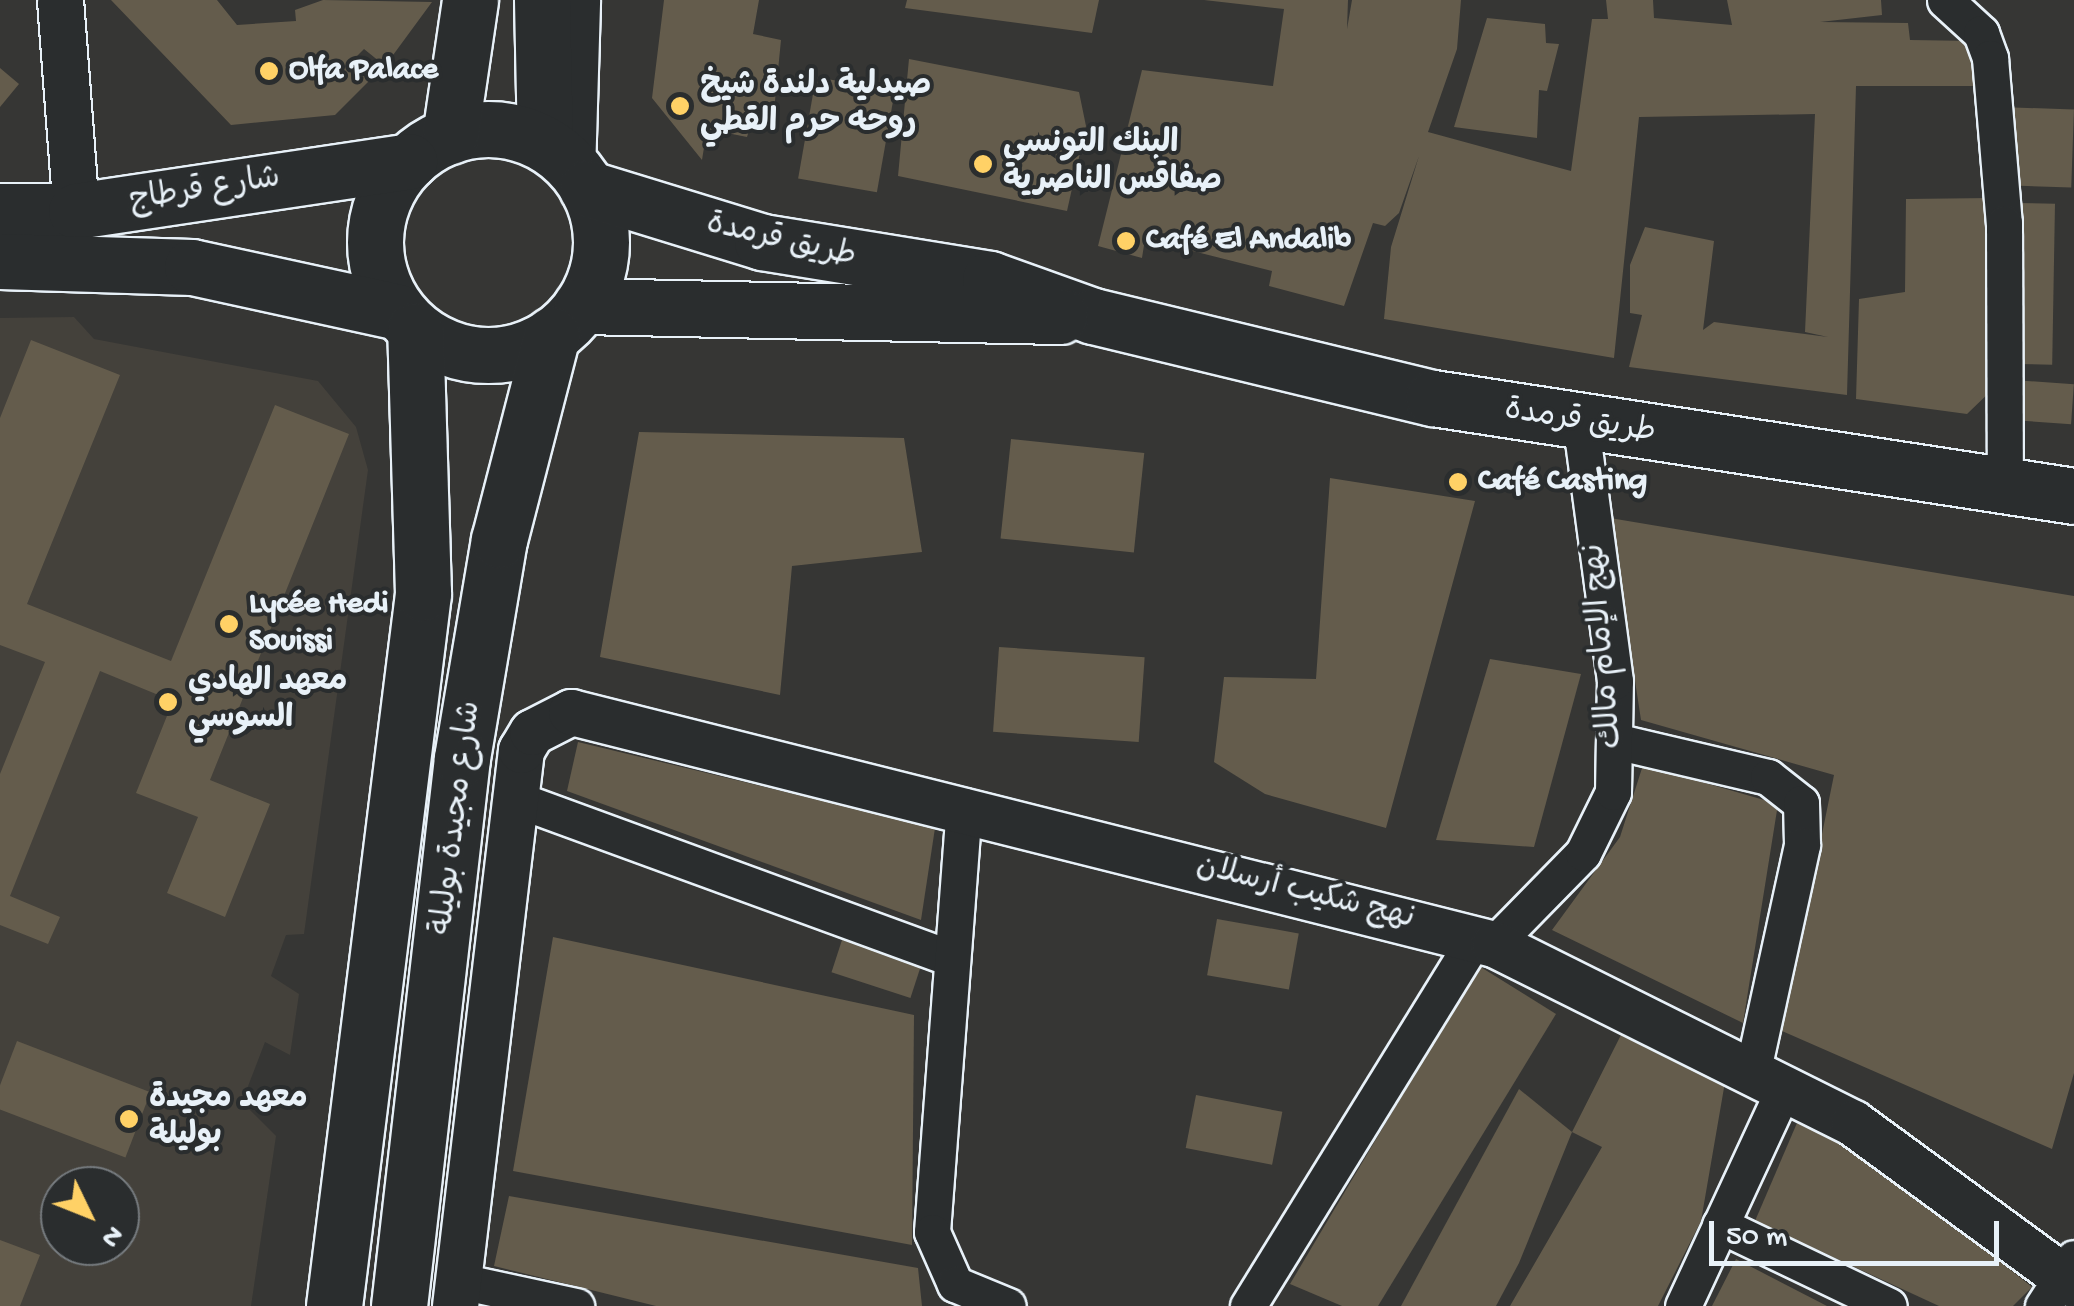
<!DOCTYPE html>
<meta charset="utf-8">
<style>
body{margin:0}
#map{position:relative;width:2074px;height:1306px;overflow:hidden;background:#363634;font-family:"Gochi Hand","Playpen Sans Arabic",sans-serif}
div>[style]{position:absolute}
.built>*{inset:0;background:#44413b}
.building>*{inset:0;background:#645c4c;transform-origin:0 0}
.roads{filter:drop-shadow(2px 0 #e8f1f8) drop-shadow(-2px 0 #e8f1f8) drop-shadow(0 2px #e8f1f8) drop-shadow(0 -2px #e8f1f8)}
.minor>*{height:35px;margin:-17.5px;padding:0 17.5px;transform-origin:17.5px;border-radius:17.5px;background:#2a2d2e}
.tertiary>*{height:45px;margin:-22.5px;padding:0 22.5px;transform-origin:22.5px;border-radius:22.5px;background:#2a2d2e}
.primary>*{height:55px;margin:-27.5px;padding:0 27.5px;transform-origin:27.5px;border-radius:27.5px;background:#2a2d2e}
.primary>.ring{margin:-27.5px;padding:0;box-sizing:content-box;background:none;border:55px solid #2a2d2e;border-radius:50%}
.dots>*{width:28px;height:28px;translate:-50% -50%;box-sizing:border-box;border:5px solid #2a2d2e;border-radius:50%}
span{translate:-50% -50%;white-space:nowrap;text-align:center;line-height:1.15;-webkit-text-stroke:8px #2a2d2e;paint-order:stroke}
.poi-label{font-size:32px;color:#e8f1f8;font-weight:700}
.left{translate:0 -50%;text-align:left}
.street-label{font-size:32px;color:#e8f1f8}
.north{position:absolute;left:40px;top:1166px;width:100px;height:100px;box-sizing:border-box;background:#2a2d2e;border:2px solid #767b7f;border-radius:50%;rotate:133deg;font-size:28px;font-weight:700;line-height:40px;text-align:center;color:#e8f1f8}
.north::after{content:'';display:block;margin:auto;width:35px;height:45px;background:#ffd166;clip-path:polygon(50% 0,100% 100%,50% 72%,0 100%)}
.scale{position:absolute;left:1709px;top:1221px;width:290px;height:45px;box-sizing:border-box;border:5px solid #e8f1f8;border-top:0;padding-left:12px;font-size:30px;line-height:35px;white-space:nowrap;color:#e8f1f8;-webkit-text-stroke:8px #2a2d2e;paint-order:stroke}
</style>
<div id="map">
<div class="built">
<i style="clip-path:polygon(evenodd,74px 317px,94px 339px,318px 381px,356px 427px,368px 470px,304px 934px,286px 935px,271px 976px,299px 994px,290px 1055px,265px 1042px,242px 1102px,276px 1136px,251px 1306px,0 1306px,0 318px,74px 317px,60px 1186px,120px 1186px,120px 1246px,60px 1246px,60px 1186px)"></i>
</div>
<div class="building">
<i style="clip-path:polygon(111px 0,217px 0,237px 25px,296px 21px,295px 10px,323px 0,432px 2px,385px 66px,364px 49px,351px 62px,369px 81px,335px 115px,231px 125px)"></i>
<i style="clip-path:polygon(664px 0,759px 0,753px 34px,781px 40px,773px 121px,754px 115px,747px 137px,707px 129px,702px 160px,652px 98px)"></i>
<i style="clip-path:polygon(907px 0,1099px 0,1092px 33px,905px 8px)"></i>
<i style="clip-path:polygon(1204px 0,1348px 0,1347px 29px,1352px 0,1461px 0,1457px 49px,1428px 132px,1571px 171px,1592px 19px,1608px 19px,1606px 0,1653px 0,1654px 18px,1732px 25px,1727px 0,1881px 0,1882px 15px,1820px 22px,1908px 23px,1910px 40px,1975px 41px,1980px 86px,1856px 86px,1847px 395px,1629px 367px,1642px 315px,1630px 313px,1630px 265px,1645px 227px,1714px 241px,1703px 330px,1714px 322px,1828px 337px,1805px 332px,1815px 114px,1639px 117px,1614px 358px,1384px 319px,1391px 247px,1419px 156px,1399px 213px,1385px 226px,1373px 223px,1344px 306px,1269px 286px,1272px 271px,1145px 239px,1142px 258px,1098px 246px,1142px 70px,1273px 86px,1284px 9px)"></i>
<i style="clip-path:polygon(1487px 18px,1545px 24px,1546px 43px,1559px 44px,1547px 91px,1539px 90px,1537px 138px,1454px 127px)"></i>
<i style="clip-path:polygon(909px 59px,1079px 92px,1086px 126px,1067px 211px,898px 176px)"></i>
<i style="clip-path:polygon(0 68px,19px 84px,0 107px)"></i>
<i style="left:816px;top:77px;width:80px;height:103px;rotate:10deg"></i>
<i style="left:2001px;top:107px;width:73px;height:78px;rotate:2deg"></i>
<i style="clip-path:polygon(1991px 198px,1995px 387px,1967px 414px,1856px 399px,1859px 299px,1905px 292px,1906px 199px)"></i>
<i style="left:2016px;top:203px;width:39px;height:161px;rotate:1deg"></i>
<i style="clip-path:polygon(31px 340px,120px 375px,27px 604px,171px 661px,275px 405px,349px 434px,210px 780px,270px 804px,225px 917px,167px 893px,198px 817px,136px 793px,173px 701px,100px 671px,10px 896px,60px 917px,48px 944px,0 925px,0 774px,45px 662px,0 645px,0 418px)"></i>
<i style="left:2013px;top:380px;width:61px;height:40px;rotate:4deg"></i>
<i style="clip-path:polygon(639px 432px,904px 438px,922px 552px,792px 566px,780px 695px,600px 657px)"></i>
<i style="left:1011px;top:439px;width:134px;height:100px;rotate:6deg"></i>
<i style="clip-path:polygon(1330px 478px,1475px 501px,1386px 828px,1265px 794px,1214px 762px,1224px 677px,1316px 679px)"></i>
<i style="clip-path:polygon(1610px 518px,2074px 596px,2074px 1073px,2052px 1149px,1782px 1031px,1834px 775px,1641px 720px)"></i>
<i style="left:999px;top:647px;width:146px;height:85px;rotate:4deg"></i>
<i style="clip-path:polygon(1490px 659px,1581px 674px,1534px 847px,1436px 840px)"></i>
<i style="clip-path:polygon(578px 742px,935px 828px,921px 920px,567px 791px)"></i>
<i style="clip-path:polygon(1643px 765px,1778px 804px,1743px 1023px,1552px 930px,1620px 837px)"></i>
<i style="left:1217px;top:919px;width:83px;height:57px;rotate:10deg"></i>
<i style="clip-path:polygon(553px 937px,914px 1015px,912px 1245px,513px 1171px)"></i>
<i style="left:842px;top:940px;width:83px;height:34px;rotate:18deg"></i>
<i style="clip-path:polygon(1479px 966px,1556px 1014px,1378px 1306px,1342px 1306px,1290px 1284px)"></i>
<i style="clip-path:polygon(1625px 1027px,1725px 1082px,1701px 1221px,1658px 1306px,1510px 1306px,1602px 1147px,1572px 1132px)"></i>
<i style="left:17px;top:1041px;width:143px;height:70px;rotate:21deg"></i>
<i style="clip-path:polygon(1519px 1089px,1572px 1132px,1519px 1263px,1496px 1306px,1401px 1306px)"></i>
<i style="left:1196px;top:1095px;width:88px;height:54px;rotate:11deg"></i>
<i style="clip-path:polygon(1797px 1123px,1873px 1160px,2032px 1287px,2013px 1306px,1939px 1306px,1755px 1221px)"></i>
<i style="clip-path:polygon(509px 1196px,918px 1268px,922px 1306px,656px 1306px,494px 1266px)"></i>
<i style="clip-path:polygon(0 1240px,40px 1255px,20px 1306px,0 1306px)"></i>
<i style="clip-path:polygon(1736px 1259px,1827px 1306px,1712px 1306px)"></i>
</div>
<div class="roads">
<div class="minor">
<i style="left:1945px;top:0;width:49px;rotate:42.5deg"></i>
<i style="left:1981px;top:33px;width:27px;rotate:70deg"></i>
<i style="left:1990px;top:58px;width:166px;rotate:85.2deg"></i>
<i style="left:2004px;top:223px;width:262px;rotate:89.8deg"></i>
<i style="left:577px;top:172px;width:172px;rotate:-88.3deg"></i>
<i style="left:1619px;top:742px;width:153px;rotate:13.2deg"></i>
<i style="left:1768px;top:777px;width:42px;rotate:38.2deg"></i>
<i style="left:1801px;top:803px;width:42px;rotate:88.6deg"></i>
<i style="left:1802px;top:845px;width:229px;rotate:102.3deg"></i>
<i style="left:513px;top:798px;width:466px;rotate:20.1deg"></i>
<i style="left:964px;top:806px;width:427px;rotate:94.3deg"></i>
<i style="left:932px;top:1232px;width:57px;rotate:66.1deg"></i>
<i style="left:955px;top:1284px;width:57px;rotate:22.5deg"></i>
<i style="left:1494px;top:944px;width:127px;rotate:-45.6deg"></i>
<i style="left:1583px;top:853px;width:68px;rotate:-63.8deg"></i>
<i style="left:1613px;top:792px;width:111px;rotate:-89deg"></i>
<i style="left:1615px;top:681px;width:257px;rotate:-97.6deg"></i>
<i style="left:1720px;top:1225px;width:187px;rotate:25.6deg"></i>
<i style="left:460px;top:1281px;width:119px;rotate:12.2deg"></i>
<i style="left:1248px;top:1306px;width:432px;rotate:-58.3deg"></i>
<i style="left:1683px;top:1306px;width:242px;rotate:-65.1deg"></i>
<i style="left:2043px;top:1306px;width:57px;rotate:-57.1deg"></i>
</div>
<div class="tertiary">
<i style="left:60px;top:0;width:212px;rotate:85.7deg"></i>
<i style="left:455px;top:1306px;width:560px;rotate:-83.23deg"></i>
<i style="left:521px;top:750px;width:21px;rotate:-59deg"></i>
<i style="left:532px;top:732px;width:44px;rotate:-27.1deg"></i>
<i style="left:571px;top:712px;width:952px;rotate:14.11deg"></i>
<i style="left:1494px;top:944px;width:401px;rotate:26.5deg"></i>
<i style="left:1853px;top:1123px;width:274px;rotate:36.2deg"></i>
</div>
<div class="primary">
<i style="left:542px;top:0;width:144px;rotate:88.8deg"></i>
<i class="ring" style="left:375px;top:129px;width:171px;height:171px"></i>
<i style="left:450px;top:136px;width:137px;rotate:-81.6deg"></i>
<i style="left:587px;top:188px;width:183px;rotate:17.1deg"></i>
<i style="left:762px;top:242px;width:231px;rotate:9.2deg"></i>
<i style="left:990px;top:279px;width:109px;rotate:19.8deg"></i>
<i style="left:1093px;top:316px;width:350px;rotate:13.6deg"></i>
<i style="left:1433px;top:398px;width:648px;rotate:8.69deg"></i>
<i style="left:0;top:211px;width:76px"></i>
<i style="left:76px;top:211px;width:337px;rotate:-8.5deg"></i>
<i style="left:0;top:261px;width:192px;rotate:1.8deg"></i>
<i style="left:192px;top:267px;width:211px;rotate:12.3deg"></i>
<i style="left:581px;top:306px;width:479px;rotate:1.2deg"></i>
<i style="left:334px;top:1306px;width:719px;rotate:-82.88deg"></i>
<i style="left:423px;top:593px;width:263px;rotate:-91.7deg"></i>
<i style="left:399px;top:1306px;width:552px;rotate:-83.44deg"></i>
<i style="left:462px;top:758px;width:221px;rotate:-80.4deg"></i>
<i style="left:499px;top:540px;width:212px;rotate:-75.5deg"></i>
</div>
</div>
<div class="dots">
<i style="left:269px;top:71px;background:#ffd166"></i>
<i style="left:680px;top:106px;background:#ffd166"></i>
<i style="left:983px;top:164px;background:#ffd166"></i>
<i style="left:1126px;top:241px;background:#ffd166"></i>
<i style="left:1458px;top:482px;background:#ffd166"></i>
<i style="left:229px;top:624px;background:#ffd166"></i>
<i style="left:168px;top:702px;background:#ffd166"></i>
<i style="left:129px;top:1119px;background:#ffd166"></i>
</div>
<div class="poi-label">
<span class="left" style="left:289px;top:71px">Olfa Palace</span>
<span class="left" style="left:700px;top:106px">صيدلية دلندة شيخ<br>روحه حرم القطي</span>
<span class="left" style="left:1003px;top:164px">البنك التونسي<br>صفاقس الناصرية</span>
<span class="left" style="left:1146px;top:241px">Café El Andalib</span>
<span class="left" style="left:1478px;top:482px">Café Casting</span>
<span class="left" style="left:249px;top:624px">Lycée Hedi<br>Souissi</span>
<span class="left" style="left:188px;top:702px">معهد الهادي<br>السوسي</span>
<span class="left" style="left:149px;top:1119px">معهد مجيدة<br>بوليلة</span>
</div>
<div class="street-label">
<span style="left:205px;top:191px;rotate:-9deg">شارع قرطاج</span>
<span style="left:781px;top:242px;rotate:13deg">طريق قرمدة</span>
<span style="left:1580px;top:423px;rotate:9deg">طريق قرمدة</span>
<span style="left:1605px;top:646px;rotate:-95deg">نهج الإمام مالك</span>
<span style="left:458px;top:818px;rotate:-83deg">شارع مجيدة بوليلة</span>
<span style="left:1305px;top:894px;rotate:14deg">نهج شكيب أرسلان</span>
</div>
<div class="north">N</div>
<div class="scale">50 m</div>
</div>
